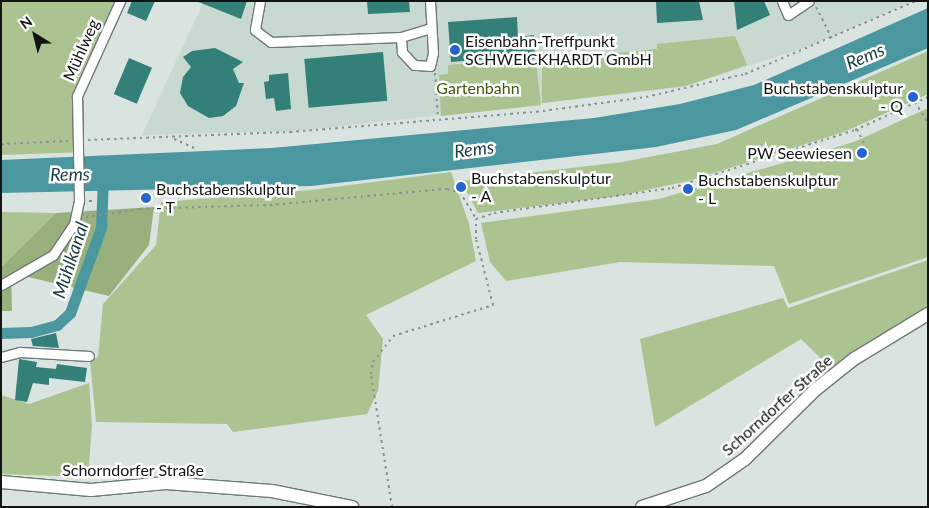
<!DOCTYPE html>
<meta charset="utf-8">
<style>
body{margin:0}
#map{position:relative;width:929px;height:508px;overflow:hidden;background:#d9e3df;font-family:Lato,sans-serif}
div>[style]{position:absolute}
.built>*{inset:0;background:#c7d9d0}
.green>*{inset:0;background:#aac390}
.forest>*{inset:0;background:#97b07c}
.water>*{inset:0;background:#4a979f}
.canal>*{height:11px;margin:-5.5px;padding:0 5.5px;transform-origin:5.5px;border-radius:5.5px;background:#4a979f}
.building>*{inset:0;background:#338078;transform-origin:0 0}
.path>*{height:2px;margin-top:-1px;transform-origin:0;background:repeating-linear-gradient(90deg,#8a918e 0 2.5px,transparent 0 6.5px)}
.roads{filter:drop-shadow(1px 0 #707974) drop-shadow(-1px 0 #707974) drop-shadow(0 1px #707974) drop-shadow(0 -1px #707974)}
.street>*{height:9px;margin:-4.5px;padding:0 4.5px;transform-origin:4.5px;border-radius:4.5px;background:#fff}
.secondary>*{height:12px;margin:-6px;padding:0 6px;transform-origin:6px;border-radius:6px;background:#fff}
.dots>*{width:14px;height:14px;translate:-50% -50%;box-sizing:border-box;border:2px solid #fff;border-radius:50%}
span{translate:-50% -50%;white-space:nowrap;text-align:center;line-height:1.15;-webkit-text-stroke:5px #fff;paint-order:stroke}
.poi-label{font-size:16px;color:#121514}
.left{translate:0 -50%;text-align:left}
.right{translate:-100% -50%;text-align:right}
.street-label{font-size:16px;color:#121514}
.park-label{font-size:16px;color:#3c5909}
.water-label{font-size:18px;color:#183d41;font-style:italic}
.frame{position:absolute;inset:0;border:2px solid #121514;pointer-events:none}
.north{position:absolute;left:10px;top:10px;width:50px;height:50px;-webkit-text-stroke:4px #fff;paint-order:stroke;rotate:324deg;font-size:14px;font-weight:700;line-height:20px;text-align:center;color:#121514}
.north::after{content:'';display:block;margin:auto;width:18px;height:22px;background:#121514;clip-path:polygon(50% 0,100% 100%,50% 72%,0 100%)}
</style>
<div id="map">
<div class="built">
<i style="clip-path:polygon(204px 1px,914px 1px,809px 46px,684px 87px,299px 131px,142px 135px)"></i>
</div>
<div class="green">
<i style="clip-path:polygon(1px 1px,113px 1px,118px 8px,81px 97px,84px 99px,84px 152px,1px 155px)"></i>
<i style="clip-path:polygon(735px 36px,747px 65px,685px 86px,542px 103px,542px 60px,657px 49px,657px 44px)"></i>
<i style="clip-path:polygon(928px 51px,928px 94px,844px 132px,688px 181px,619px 196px,478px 213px,461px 181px,622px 162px,717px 144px)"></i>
<i style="clip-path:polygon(514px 60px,515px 65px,536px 63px,541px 105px,441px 116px,439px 75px,448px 74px,448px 65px)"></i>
<i style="clip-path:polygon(928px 108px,928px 257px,789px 304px,774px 266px,620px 262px,506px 281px,490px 262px,481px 223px,659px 199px,854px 142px)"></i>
<i style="clip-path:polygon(451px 172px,469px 224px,476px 261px,366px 315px,383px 339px,378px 391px,367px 414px,233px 432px,227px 424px,96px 422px,90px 361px,98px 357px,103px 304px,156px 245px,161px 202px,311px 190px)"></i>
<i style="clip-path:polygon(1px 212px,56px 213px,1px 267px)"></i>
<i style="clip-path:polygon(928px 260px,928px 315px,831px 368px,801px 339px,655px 427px,640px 339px,783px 298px,788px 308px)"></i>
<i style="clip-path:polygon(89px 383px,92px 425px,88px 477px,1px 474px,1px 395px,29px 404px)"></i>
</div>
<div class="forest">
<i style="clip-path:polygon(154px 207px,149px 245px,109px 296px,11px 273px,12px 311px,1px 311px,1px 267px,56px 213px)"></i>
</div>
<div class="water">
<i style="clip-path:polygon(928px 8px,928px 48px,736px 130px,656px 147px,311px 186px,1px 193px,1px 160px,272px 148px,594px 118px,680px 104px,754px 85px)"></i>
</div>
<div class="canal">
<i style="left:1px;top:333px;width:30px;rotate:-2deg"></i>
<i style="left:31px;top:332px;width:27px;rotate:-15deg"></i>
<i style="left:57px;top:325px;width:18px;rotate:-43deg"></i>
<i style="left:70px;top:313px;width:90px;rotate:-70deg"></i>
<i style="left:101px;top:228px;width:49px;rotate:-87.7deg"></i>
</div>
<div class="building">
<i style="clip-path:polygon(132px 1px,155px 1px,146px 21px,127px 13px)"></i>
<i style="clip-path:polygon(196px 1px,247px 1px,241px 19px)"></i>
<i style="clip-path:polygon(367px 1px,409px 1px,410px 12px,368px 14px)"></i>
<i style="clip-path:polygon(656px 1px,699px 1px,703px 20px,657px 23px)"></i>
<i style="clip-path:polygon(734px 1px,764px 1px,770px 15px,737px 30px)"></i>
<i style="clip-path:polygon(517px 17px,518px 37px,534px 35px,535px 59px,514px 61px,514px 57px,451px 62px,448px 22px)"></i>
<i style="clip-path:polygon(215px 48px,243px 62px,233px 69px,239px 83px,244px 83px,236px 106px,223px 116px,209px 118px,188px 106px,180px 93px,183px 77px,191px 67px,183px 57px,192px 51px)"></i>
<i style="left:383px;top:52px;width:49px;height:79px;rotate:85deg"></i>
<i style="left:129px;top:58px;width:25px;height:39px;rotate:23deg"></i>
<i style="clip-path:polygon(288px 73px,291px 109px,276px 111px,274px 98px,266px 99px,264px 82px,269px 81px,269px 75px)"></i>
<i style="clip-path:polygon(56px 333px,59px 348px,33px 346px,31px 339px)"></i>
<i style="clip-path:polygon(19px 359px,37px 362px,36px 367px,56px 369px,57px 364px,87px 368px,85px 382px,49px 378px,49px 385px,33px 383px,27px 402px,15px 400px)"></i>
</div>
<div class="path">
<i style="left:816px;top:7px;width:35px;rotate:63deg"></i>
<i style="left:435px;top:73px;width:45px;rotate:86.2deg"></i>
<i style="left:915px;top:102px;width:25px;rotate:58deg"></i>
<i style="left:857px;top:129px;width:28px;rotate:64deg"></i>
<i style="left:174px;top:139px;width:24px;rotate:24deg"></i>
<i style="left:88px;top:140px;width:202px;rotate:-2.3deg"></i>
<i style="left:290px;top:132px;width:254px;rotate:-4.7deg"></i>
<i style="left:543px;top:111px;width:104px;rotate:-7.7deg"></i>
<i style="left:646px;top:97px;width:102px;rotate:-13.1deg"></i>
<i style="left:745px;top:74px;width:186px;rotate:-23.1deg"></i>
<i style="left:1px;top:144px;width:68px;rotate:-2.5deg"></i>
<i style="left:89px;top:201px;width:6px"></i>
<i style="left:86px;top:217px;width:55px;rotate:-8.4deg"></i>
<i style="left:140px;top:209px;width:130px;rotate:-1.8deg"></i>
<i style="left:270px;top:205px;width:178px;rotate:-5.2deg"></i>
<i style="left:447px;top:189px;width:13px;rotate:13deg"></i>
<i style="left:460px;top:192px;width:31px;rotate:59deg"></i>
<i style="left:392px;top:507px;width:135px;rotate:-99deg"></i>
<i style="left:371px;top:374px;width:12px;rotate:-81deg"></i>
<i style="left:373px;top:362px;width:33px;rotate:-52deg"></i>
<i style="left:393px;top:336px;width:105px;rotate:-17.2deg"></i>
<i style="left:493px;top:305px;width:68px;rotate:-104.4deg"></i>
<i style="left:476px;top:239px;width:20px;rotate:-90deg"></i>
<i style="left:476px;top:219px;width:19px;rotate:-18deg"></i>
<i style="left:494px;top:213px;width:180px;rotate:-8deg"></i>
<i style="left:672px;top:188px;width:192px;rotate:-17.6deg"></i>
<i style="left:855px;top:130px;width:80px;rotate:-24.3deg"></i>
</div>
<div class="roads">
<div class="street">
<i style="left:260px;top:1px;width:29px;rotate:100deg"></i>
<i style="left:255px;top:30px;width:20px;rotate:37deg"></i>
<i style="left:271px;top:42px;width:130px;rotate:-2.2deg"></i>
<i style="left:430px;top:1px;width:52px;rotate:86.7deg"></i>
<i style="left:433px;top:53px;width:13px;rotate:103deg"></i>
<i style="left:430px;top:66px;width:16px;rotate:-176deg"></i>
<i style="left:414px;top:65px;width:18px;rotate:-133deg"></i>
<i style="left:402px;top:52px;width:15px;rotate:-94deg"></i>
<i style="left:401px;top:37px;width:31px;rotate:-17deg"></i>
<i style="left:782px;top:1px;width:15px;rotate:67deg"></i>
<i style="left:788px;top:15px;width:25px;rotate:-34deg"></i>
<i style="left:1px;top:285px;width:60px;rotate:-30deg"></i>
<i style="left:53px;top:255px;width:37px;rotate:-56deg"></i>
<i style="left:74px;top:224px;width:25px;rotate:-78deg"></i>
<i style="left:79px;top:200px;width:104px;rotate:-91.1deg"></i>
<i style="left:77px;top:96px;width:104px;rotate:-65.6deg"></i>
<i style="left:1px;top:357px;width:20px;rotate:-15deg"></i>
<i style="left:20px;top:352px;width:69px;rotate:3.3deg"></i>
</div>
<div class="secondary">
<i style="left:1px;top:482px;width:90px;rotate:5.1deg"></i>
<i style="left:91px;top:490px;width:75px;rotate:-5.3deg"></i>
<i style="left:166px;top:483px;width:106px;rotate:4.3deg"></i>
<i style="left:272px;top:491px;width:82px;rotate:11.3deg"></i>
<i style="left:642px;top:507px;width:67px;rotate:-18.2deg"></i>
<i style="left:706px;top:486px;width:47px;rotate:-34.7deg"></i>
<i style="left:745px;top:459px;width:98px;rotate:-44.6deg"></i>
<i style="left:815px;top:390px;width:50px;rotate:-38.5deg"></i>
<i style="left:854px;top:359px;width:87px;rotate:-31.3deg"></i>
</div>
</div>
<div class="dots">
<i style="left:455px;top:50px;background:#2563d0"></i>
<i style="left:913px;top:97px;background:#2563d0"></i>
<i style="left:862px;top:153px;background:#2563d0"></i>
<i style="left:461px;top:187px;background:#2563d0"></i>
<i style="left:688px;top:189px;background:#2563d0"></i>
<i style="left:146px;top:198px;background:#2563d0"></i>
</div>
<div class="poi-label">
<span class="left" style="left:465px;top:50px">Eisenbahn-Treffpunkt<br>SCHWEICKHARDT GmbH</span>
<span class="right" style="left:903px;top:97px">Buchstabenskulptur<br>- Q</span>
<span class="right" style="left:852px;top:153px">PW Seewiesen</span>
<span class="left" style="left:471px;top:187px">Buchstabenskulptur<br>- A</span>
<span class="left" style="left:698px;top:189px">Buchstabenskulptur<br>- L</span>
<span class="left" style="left:156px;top:198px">Buchstabenskulptur<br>- T</span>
</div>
<div class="street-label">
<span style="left:81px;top:50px;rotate:-66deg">Mühlweg</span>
<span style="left:777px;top:405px;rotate:-42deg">Schorndorfer Straße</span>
<span style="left:133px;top:470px">Schorndorfer Straße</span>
</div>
<div class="park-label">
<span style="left:478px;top:88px">Gartenbahn</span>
</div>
<div class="water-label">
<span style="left:865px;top:56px;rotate:-23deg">Rems</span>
<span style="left:474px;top:149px;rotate:-7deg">Rems</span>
<span style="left:70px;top:174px;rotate:-1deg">Rems</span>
<span style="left:70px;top:260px;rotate:-72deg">Mühlkanal</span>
</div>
<div class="frame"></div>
<div class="north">N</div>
</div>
